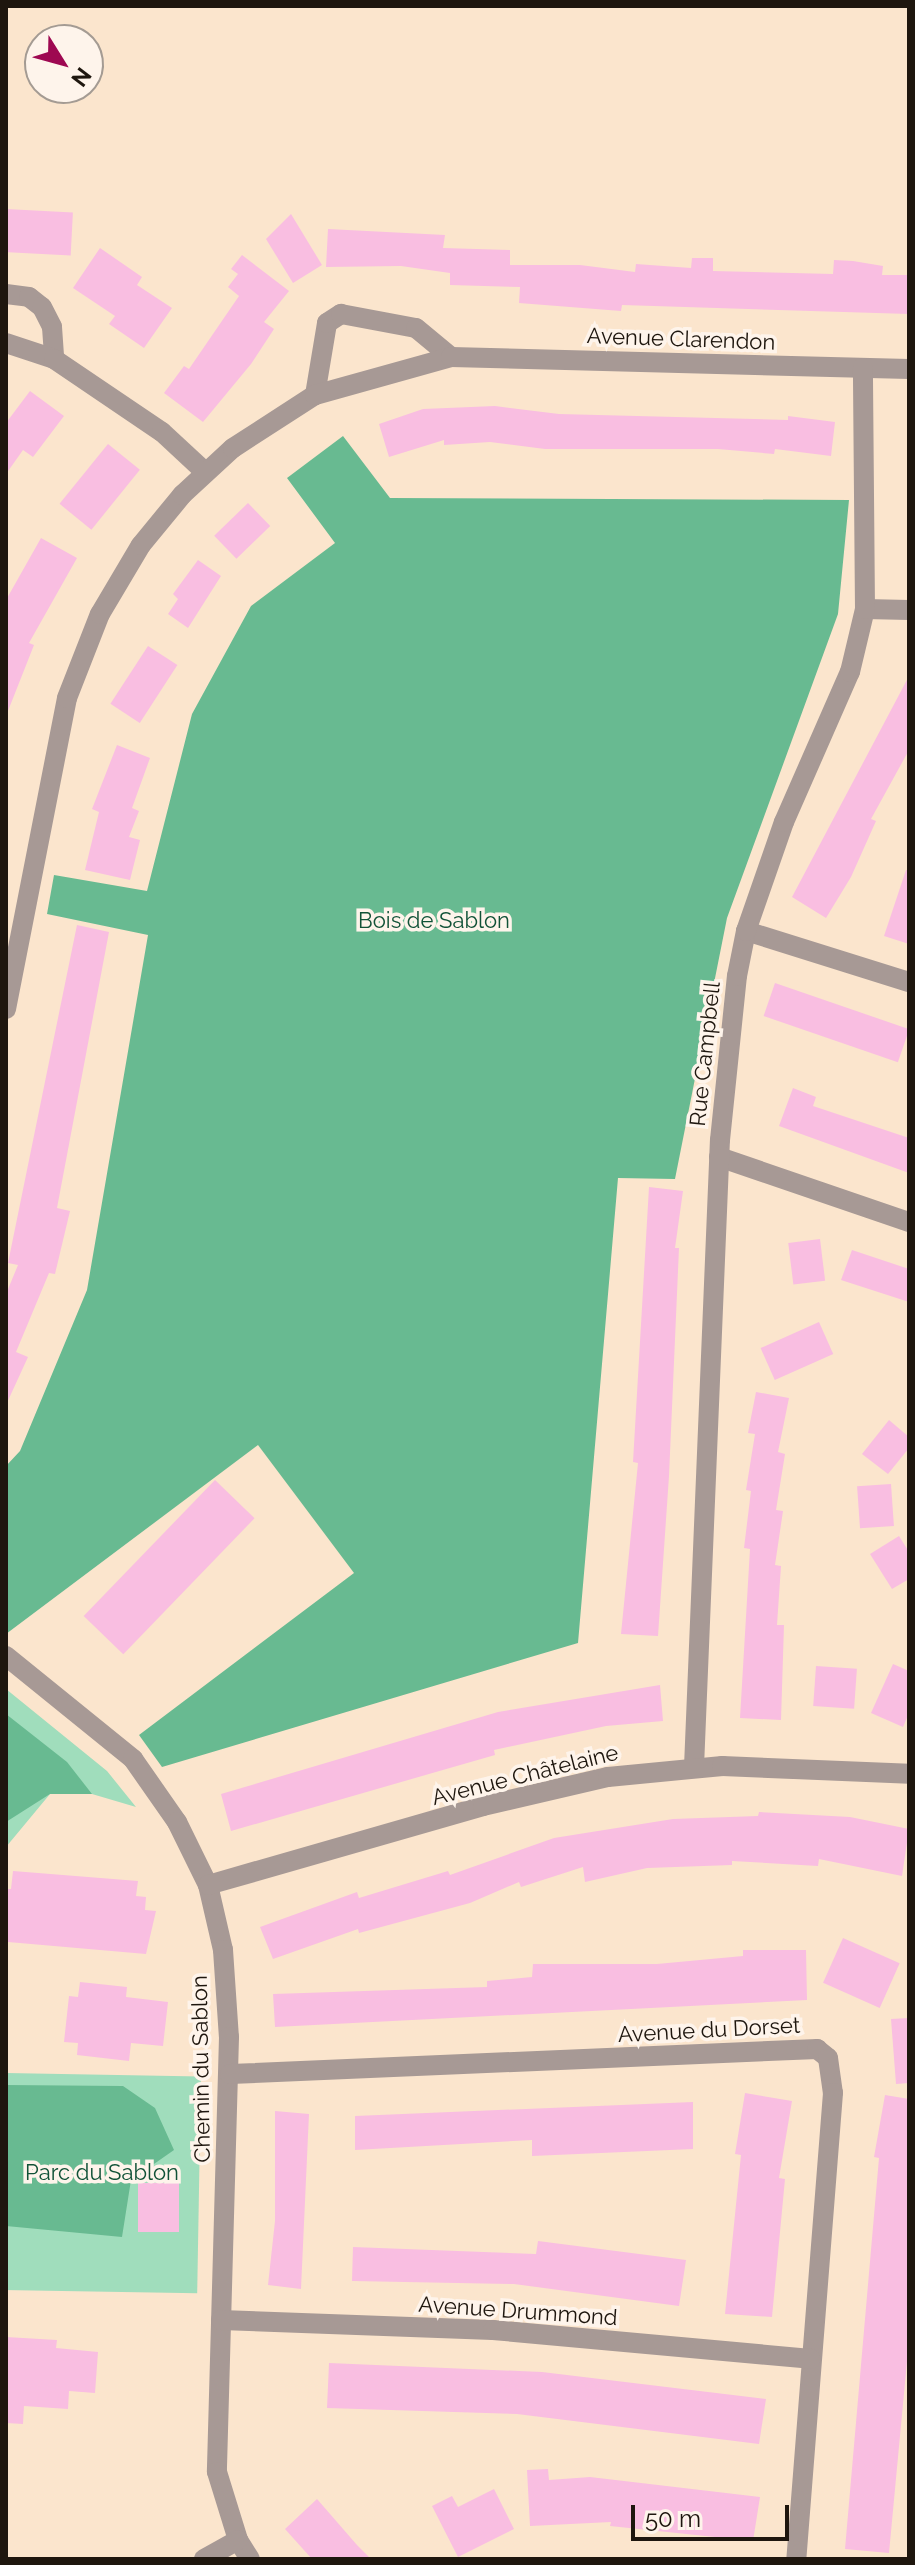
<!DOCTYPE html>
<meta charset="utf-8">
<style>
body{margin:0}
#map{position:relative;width:915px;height:2565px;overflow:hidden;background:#fbe5cd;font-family:Raleway,sans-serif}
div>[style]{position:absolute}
.green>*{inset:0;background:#a0ddbc;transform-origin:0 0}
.forest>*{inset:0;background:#68ba91}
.building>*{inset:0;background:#f9bee1;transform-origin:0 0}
.street>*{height:20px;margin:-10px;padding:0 10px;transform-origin:10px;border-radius:10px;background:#a79995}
span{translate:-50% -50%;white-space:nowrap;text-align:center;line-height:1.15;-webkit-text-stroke:7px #fef4eb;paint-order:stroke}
.street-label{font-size:22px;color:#1e160e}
.park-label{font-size:22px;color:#115237}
.frame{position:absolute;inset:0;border:8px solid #1e160e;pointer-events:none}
.north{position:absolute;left:24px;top:24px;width:80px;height:80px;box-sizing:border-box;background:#fef4eb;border:2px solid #a49b93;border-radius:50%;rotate:127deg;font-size:22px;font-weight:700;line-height:32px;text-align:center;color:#1e160e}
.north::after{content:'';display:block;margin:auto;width:28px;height:36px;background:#9e0851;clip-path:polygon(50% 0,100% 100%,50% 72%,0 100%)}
.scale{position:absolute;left:631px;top:2505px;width:158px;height:36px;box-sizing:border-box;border:4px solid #1e160e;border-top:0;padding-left:10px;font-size:24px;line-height:28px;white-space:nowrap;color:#1e160e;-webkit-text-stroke:6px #fef4eb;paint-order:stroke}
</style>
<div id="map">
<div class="green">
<i style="clip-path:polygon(6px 1689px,107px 1771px,136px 1807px,92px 1794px,50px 1794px,6px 1847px)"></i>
<i style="left:6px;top:2073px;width:195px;height:217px;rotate:1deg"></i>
</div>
<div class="forest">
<i style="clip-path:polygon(343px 436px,390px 498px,849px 500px,838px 614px,727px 918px,675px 1179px,618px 1178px,578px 1643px,162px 1767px,139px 1735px,354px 1573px,258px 1445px,6px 1634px,6px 1466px,20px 1451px,87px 1290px,148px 935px,47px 914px,54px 875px,147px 891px,192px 714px,251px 606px,335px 543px,287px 478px)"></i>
<i style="clip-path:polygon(6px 1714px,67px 1762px,92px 1794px,50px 1794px,6px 1822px)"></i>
<i style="clip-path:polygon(6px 2085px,123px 2086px,155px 2108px,174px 2150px,131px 2180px,122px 2237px,6px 2226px)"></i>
</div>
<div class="building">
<i style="left:6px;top:209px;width:67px;height:43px;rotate:3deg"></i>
<i style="clip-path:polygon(291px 214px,322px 265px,293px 283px,266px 239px)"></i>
<i style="clip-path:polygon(328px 229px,445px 235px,443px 248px,510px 250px,510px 265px,580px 265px,635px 272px,636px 264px,691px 268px,692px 258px,713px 258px,713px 271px,833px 274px,834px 260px,853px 261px,883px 266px,882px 275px,909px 275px,909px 314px,622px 305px,621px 311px,519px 303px,520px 287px,450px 285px,450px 273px,401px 266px,326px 267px)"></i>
<i style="clip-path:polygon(100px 248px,142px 277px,137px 285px,172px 308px,144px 348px,109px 324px,115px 316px,73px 288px)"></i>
<i style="clip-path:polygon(242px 255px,289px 291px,264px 322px,274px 329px,251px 364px,203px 422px,164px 393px,184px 366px,189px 369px,239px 296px,228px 287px,238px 274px,231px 269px)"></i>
<i style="clip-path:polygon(30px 391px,64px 416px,33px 457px,23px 450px,6px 474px,6px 423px)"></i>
<i style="clip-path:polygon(495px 406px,559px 414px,788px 420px,788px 416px,835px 422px,831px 456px,775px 449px,774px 454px,718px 449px,545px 449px,490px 442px,444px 445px,444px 440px,389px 457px,379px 424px,423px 409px)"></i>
<i style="left:108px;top:444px;width:41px;height:77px;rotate:39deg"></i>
<i style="left:248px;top:503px;width:32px;height:47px;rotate:46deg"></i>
<i style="clip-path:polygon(41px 538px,77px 558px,29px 643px,34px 645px,6px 716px,6px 600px)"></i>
<i style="clip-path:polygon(198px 560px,221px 576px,188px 628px,168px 614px,178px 599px,173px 594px)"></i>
<i style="left:148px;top:646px;width:35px;height:69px;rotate:33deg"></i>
<i style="clip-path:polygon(909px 676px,909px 750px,871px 819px,876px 821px,851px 877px,826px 918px,792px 897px)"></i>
<i style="clip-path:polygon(117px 745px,150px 758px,132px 808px,139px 811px,129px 837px,140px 840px,130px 880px,85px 870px,99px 812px,92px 809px)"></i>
<i style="clip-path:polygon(906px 870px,909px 870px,909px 944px,884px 936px)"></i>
<i style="clip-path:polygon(77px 925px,109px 932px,57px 1208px,70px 1211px,55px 1274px,49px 1273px,16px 1352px,28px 1357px,6px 1405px,6px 1294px,18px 1265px,8px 1263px)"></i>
<i style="left:775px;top:983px;width:142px;height:35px;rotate:19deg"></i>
<i style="clip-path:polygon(793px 1088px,816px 1097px,813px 1106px,909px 1138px,909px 1173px,779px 1126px)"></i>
<i style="clip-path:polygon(649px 1187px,683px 1191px,675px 1248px,679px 1248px,669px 1476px,658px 1636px,621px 1634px,638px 1463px,633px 1462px)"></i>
<i style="left:820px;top:1239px;width:42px;height:32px;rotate:83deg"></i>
<i style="clip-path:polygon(852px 1250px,909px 1269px,909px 1302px,841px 1280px)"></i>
<i style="left:819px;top:1322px;width:35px;height:64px;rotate:66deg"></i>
<i style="clip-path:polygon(756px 1392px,789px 1398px,778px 1452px,785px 1454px,776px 1510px,783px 1511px,775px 1565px,781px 1566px,777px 1625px,784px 1625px,781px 1720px,740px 1718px,750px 1549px,744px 1548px,751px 1491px,746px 1490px,755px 1434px,748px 1433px)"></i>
<i style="clip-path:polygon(889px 1420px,909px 1437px,909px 1448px,888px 1474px,862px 1454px)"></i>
<i style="left:215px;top:1480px;width:55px;height:189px;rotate:44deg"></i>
<i style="left:891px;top:1484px;width:42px;height:34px;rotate:86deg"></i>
<i style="clip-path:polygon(899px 1536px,909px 1552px,909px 1579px,892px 1589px,870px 1554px)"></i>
<i style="clip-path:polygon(893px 1664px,909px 1671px,909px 1713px,903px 1727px,871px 1713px)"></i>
<i style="left:816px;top:1666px;width:41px;height:40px;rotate:4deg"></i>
<i style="clip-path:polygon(660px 1685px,663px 1721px,606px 1726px,494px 1750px,495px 1755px,231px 1831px,221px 1794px,498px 1712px)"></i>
<i style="clip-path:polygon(759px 1812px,850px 1817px,909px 1829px,902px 1876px,819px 1859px,818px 1866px,732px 1861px,732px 1865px,647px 1868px,585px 1882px,583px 1867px,521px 1887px,519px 1882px,470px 1903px,359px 1933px,358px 1929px,273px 1959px,260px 1927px,357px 1892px,359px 1898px,448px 1871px,450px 1875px,554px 1838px,673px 1819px,758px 1816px)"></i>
<i style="clip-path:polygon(13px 1871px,138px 1881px,136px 1896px,146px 1897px,145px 1910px,156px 1911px,146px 1954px,8px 1942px,6px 1889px,11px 1889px)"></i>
<i style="left:843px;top:1938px;width:62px;height:49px;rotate:24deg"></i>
<i style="clip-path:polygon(743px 1950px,806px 1950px,807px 2000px,275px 2027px,273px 1994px,487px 1987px,487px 1981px,532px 1977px,533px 1964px,657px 1964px,743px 1956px)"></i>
<i style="clip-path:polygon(80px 1982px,127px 1987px,126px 1997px,168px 2002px,163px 2046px,131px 2043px,129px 2061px,77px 2055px,78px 2043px,64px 2042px,69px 1996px,78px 1997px)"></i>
<i style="clip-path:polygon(909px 2018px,909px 2083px,896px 2084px,891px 2019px)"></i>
<i style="clip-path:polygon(745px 2093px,792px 2101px,779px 2178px,785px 2179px,772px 2317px,725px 2314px,741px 2155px,735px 2154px)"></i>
<i style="clip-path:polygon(885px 2095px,909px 2099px,909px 2340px,889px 2553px,845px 2549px,879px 2158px,874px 2157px)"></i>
<i style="clip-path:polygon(693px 2102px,693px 2149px,532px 2156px,532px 2140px,355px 2150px,355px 2116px)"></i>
<i style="clip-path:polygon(275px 2111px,309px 2114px,301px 2289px,268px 2285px,275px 2221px)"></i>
<i style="left:138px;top:2183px;width:41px;height:49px"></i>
<i style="clip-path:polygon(538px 2241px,686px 2260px,679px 2306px,514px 2284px,352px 2281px,353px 2247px,536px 2254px)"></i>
<i style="clip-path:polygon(6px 2337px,57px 2340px,56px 2348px,98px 2352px,95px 2393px,69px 2391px,68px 2409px,24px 2406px,23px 2424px,6px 2423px)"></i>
<i style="clip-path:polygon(329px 2363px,542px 2372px,766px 2399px,759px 2444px,517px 2414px,327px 2408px)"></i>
<i style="clip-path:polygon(548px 2469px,549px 2480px,590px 2477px,760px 2497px,753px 2541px,610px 2526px,611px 2522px,530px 2526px,527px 2470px)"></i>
<i style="clip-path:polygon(494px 2489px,514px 2529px,458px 2557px,432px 2506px,452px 2496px,458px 2507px)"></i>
<i style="clip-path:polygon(317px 2499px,357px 2545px,371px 2559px,312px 2559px,285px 2529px)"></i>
</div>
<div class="street">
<i style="left:6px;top:294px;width:23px;rotate:7deg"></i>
<i style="left:29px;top:297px;width:16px;rotate:38deg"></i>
<i style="left:42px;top:307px;width:22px;rotate:63deg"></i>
<i style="left:52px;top:327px;width:32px;rotate:86deg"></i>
<i style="left:6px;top:343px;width:51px;rotate:18.4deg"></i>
<i style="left:54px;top:359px;width:130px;rotate:34.1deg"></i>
<i style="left:162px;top:432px;width:59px;rotate:42.9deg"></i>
<i style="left:315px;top:395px;width:73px;rotate:-80.5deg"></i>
<i style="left:327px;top:323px;width:17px;rotate:-33deg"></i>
<i style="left:341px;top:314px;width:76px;rotate:10.6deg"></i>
<i style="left:416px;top:328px;width:45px;rotate:39.6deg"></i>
<i style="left:865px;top:609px;width:44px;rotate:1.3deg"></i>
<i style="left:746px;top:931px;width:171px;rotate:17.4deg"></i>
<i style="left:6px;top:1009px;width:317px;rotate:-78.9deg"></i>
<i style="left:67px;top:698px;width:90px;rotate:-68.6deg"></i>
<i style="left:100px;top:614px;width:80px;rotate:-59.3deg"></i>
<i style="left:141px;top:545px;width:65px;rotate:-50.6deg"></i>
<i style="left:182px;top:495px;width:69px;rotate:-42.7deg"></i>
<i style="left:233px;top:448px;width:98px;rotate:-32.9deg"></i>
<i style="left:315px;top:395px;width:141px;rotate:-15.6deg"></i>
<i style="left:451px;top:357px;width:458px;rotate:1.5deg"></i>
<i style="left:719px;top:1157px;width:201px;rotate:18.9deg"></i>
<i style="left:6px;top:1656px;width:164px;rotate:39deg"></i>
<i style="left:133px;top:1759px;width:77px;rotate:55.1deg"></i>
<i style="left:177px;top:1822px;width:70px;rotate:63.8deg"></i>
<i style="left:208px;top:1885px;width:67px;rotate:77deg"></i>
<i style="left:223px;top:1950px;width:87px;rotate:86.1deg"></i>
<i style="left:229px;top:2037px;width:435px;rotate:91.6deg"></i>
<i style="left:217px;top:2472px;width:71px;rotate:72.8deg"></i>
<i style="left:238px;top:2540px;width:22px;rotate:58deg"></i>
<i style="left:694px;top:1767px;width:628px;rotate:-87.63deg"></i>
<i style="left:720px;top:1140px;width:165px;rotate:-84.1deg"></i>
<i style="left:737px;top:976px;width:46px;rotate:-78.7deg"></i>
<i style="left:746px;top:931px;width:115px;rotate:-70.8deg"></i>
<i style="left:784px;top:822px;width:164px;rotate:-66.3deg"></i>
<i style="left:850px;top:672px;width:65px;rotate:-76.6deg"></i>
<i style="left:865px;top:609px;width:241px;rotate:-90.5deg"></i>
<i style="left:208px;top:1885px;width:286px;rotate:-16deg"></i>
<i style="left:483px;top:1806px;width:128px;rotate:-13.1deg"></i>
<i style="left:608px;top:1777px;width:115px;rotate:-5.5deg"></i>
<i style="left:722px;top:1766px;width:187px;rotate:2.4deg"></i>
<i style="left:230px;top:2074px;width:588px;rotate:-2.44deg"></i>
<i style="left:817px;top:2049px;width:14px;rotate:39deg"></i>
<i style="left:828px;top:2058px;width:35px;rotate:82deg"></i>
<i style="left:833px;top:2093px;width:467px;rotate:94.5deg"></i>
<i style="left:221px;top:2320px;width:272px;rotate:2.1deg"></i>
<i style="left:493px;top:2330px;width:319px;rotate:5.2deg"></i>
<i style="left:204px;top:2559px;width:39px;rotate:-29deg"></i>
</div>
<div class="street-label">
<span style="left:681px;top:339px;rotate:2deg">Avenue Clarendon</span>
<span style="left:705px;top:1054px;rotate:-84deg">Rue Campbell</span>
<span style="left:525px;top:1775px;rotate:-14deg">Avenue Châtelaine</span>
<span style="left:709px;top:2030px;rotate:-3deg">Avenue du Dorset</span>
<span style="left:201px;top:2069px;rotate:-91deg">Chemin du Sablon</span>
<span style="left:518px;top:2311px;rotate:4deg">Avenue Drummond</span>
</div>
<div class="park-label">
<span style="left:434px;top:921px">Bois de Sablon</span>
<span style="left:102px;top:2173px">Parc du Sablon</span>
</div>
<div class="frame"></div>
<div class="north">N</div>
<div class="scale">50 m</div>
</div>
